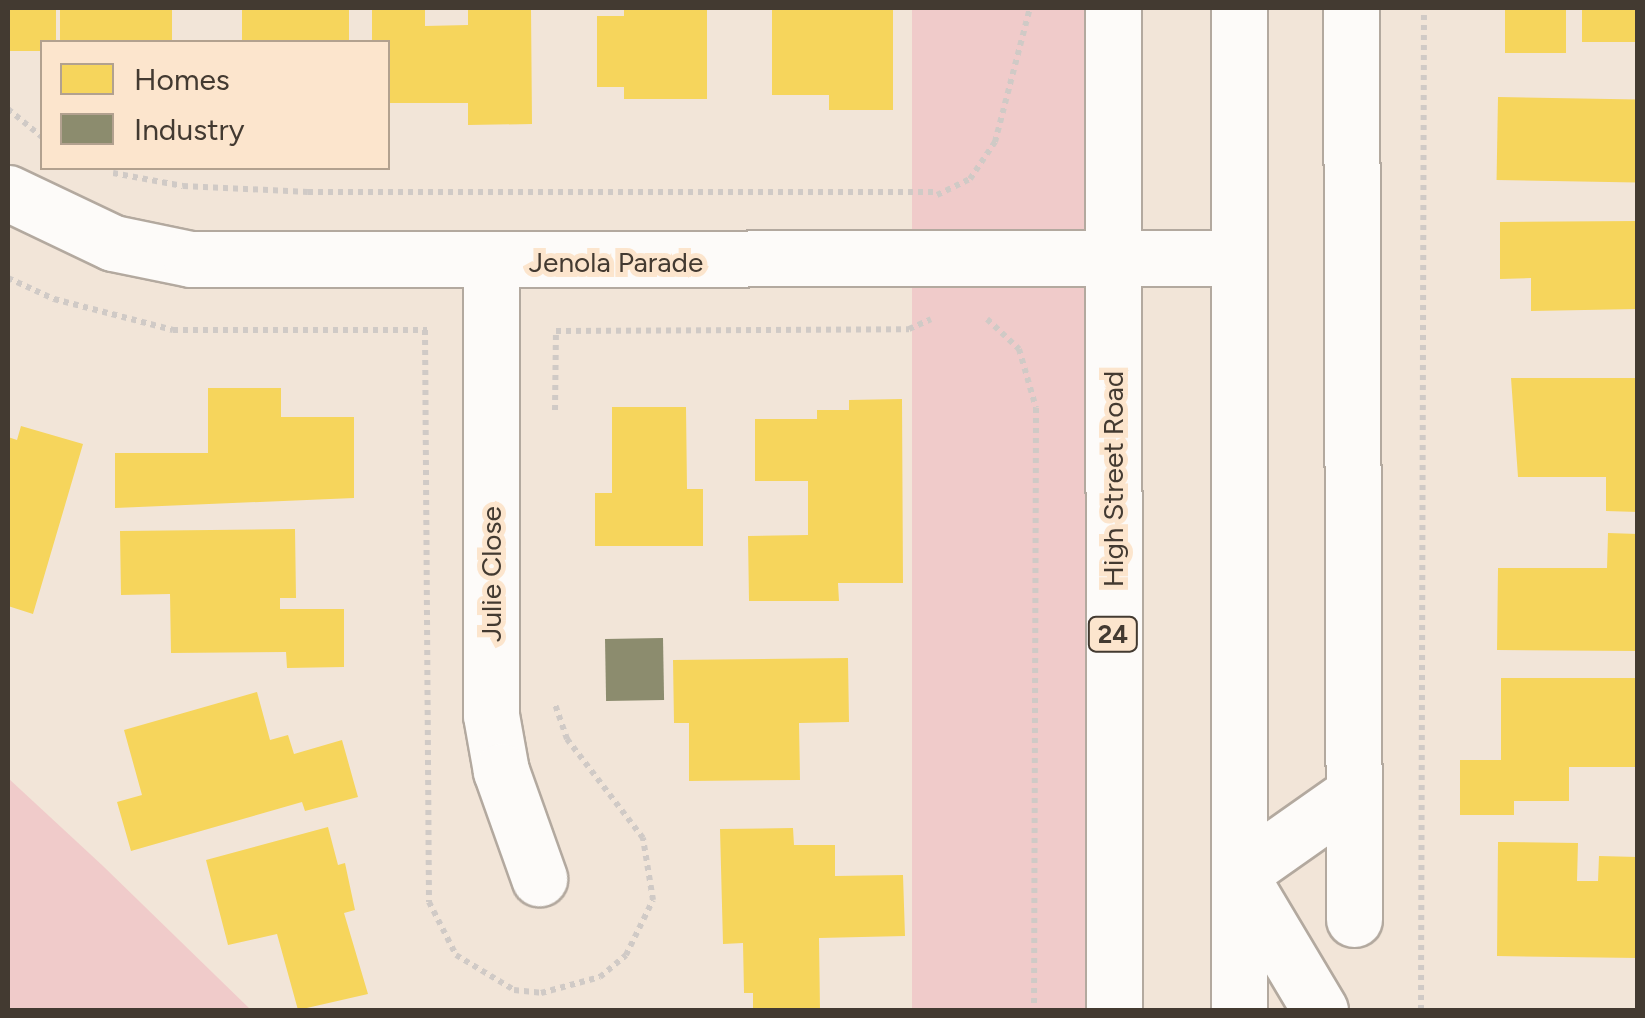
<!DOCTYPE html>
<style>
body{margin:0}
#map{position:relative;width:1645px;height:1018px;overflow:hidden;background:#f2e5d8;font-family:Figtree,sans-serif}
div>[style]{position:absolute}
.green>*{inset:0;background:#f0cbca;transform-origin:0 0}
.homes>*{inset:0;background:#f6d55c;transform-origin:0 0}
.industry>*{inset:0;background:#8c8c6e;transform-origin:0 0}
.path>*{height:6px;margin-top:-3px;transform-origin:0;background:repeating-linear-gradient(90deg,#d0cac6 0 5px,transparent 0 10px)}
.roads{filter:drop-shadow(2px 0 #b3a99f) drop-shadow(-2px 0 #b3a99f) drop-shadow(0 2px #b3a99f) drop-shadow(0 -2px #b3a99f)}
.minor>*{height:55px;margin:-27.5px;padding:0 27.5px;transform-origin:27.5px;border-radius:27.5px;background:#fdfbf9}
.major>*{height:55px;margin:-27.5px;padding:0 27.5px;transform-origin:27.5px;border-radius:27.5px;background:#fdfbf9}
span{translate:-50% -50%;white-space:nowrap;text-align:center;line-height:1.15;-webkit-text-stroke:10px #fce5cd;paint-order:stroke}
.shield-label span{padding:2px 8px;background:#fce5cd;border:2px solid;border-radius:8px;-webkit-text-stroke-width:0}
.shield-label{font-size:25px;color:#433a31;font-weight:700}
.street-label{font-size:28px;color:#433a31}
.frame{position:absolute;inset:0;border:10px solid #433a31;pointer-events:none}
.legend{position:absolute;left:40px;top:40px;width:350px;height:130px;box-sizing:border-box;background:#fce5cd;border:2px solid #b2a18f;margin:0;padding:12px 18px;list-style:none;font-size:30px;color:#433a31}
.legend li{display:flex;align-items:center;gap:20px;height:50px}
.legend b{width:50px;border:2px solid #b2a18f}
</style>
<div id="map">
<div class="green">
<i style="left:912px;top:8px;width:201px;height:1002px"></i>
<i style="clip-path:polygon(8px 778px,103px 866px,251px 1010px,8px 1010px)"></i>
</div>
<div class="homes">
<i style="clip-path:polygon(8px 8px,56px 8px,56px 42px,42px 42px,42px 51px,8px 51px)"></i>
<i style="left:60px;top:8px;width:112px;height:34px"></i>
<i style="left:242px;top:8px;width:107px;height:34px"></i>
<i style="clip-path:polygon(372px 8px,425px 8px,425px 26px,468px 25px,468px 8px,531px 8px,532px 124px,468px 125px,468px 103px,388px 103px,388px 42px,372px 42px)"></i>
<i style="clip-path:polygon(624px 8px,707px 8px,707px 99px,624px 99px,624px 87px,597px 87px,597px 16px,624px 16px)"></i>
<i style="clip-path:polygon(772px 8px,893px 8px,893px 110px,829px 110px,829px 95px,772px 95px)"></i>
<i style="left:1505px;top:8px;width:61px;height:45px"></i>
<i style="left:1582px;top:8px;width:56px;height:34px"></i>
<i style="left:1498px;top:97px;width:140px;height:83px;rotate:1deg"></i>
<i style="clip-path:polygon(1638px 221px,1638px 309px,1531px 311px,1531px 278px,1500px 279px,1500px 222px)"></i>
<i style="clip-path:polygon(1511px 378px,1638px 378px,1638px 512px,1606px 511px,1606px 477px,1518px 477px)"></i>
<i style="clip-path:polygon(208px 388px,281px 388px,281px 417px,354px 417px,354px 498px,115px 508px,115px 453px,208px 453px)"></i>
<i style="clip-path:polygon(902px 399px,903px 583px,838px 583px,839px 601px,749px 601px,748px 536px,808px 535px,808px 481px,755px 481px,755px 419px,817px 419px,817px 410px,849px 410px,849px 400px)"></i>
<i style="clip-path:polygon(612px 407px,686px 407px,687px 489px,703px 489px,703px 546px,595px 546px,595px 493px,612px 493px)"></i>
<i style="clip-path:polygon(21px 426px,83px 444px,33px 614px,8px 606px,8px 437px,17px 440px)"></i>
<i style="clip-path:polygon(295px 529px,296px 598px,280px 598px,280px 609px,344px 609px,344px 667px,287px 668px,286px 652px,171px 653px,170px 594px,121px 595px,120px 531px)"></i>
<i style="clip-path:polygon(1608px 533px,1638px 534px,1638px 651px,1497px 650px,1498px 568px,1607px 568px)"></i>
<i style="clip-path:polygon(848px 658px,849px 722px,799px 723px,800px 780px,689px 781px,689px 723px,674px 723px,673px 660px)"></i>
<i style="clip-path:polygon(1501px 678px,1638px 678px,1638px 767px,1569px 767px,1569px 801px,1514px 801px,1514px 815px,1460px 815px,1460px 760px,1501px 760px)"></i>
<i style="clip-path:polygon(257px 692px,270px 740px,288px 735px,294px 754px,342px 740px,358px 797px,305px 811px,302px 802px,131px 851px,117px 802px,142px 795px,124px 730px)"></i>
<i style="clip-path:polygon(328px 827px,338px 865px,345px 863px,355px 910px,344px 913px,368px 994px,298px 1010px,277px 934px,228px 945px,206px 860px)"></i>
<i style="clip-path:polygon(793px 828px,794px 845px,835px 845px,835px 876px,903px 875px,905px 936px,819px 938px,820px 1010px,753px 1010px,753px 993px,744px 993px,743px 943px,723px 944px,720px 829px)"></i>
<i style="clip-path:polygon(1498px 842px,1578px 843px,1577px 881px,1598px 881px,1599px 856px,1638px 857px,1638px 958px,1497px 956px)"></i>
</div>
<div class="industry">
<i style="left:663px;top:638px;width:62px;height:58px;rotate:89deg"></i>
</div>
<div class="path">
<i style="left:8px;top:109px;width:44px;rotate:39.5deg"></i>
<i style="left:113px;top:173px;width:71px;rotate:10.5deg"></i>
<i style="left:183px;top:186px;width:125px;rotate:2.7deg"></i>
<i style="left:308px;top:192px;width:629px"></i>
<i style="left:937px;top:195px;width:37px;rotate:-26deg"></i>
<i style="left:970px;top:179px;width:45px;rotate:-56deg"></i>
<i style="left:995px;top:142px;width:138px;rotate:-75.4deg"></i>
<i style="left:8px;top:278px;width:51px;rotate:24.5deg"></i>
<i style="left:54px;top:299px;width:123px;rotate:14.6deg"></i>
<i style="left:173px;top:330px;width:254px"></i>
<i style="left:987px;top:319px;width:44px;rotate:43.2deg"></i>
<i style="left:1019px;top:349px;width:61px;rotate:73.9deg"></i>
<i style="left:1036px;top:408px;width:602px;rotate:90.19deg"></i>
<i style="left:425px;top:330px;width:572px;rotate:89.6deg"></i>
<i style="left:429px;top:902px;width:59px;rotate:63deg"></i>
<i style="left:456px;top:955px;width:68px;rotate:31.1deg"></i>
<i style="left:514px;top:990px;width:27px;rotate:6deg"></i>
<i style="left:541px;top:993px;width:61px;rotate:-15.2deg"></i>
<i style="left:600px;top:977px;width:34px;rotate:-40deg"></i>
<i style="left:626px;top:955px;width:61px;rotate:-63.9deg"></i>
<i style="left:653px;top:900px;width:63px;rotate:-99.2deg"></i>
<i style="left:643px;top:838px;width:125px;rotate:-127.5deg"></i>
<i style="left:567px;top:739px;width:39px;rotate:-109deg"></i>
<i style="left:556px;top:331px;width:353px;rotate:-0.3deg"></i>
<i style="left:909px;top:329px;width:24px;rotate:-24deg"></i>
<i style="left:555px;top:410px;width:79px;rotate:-89.3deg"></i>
<i style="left:1421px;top:1010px;width:1002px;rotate:-89.83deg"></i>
</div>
<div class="roads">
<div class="minor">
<i style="left:1351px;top:8px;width:911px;rotate:89.81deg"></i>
<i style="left:8px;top:193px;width:116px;rotate:25.5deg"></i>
<i style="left:113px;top:243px;width:80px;rotate:11.6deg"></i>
<i style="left:191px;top:259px;width:1048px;rotate:-0.05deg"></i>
<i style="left:491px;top:263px;width:452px;rotate:90deg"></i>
<i style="left:491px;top:715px;width:57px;rotate:79.9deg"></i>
<i style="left:501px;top:771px;width:114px;rotate:70.4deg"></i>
<i style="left:1320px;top:1010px;width:158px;rotate:-120.8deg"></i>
<i style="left:1239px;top:874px;width:139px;rotate:-35.1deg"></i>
</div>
<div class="major">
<i style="left:1113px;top:8px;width:1002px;rotate:89.94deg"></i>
<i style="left:1239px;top:1010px;width:1002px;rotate:-90deg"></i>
</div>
</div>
<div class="shield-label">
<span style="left:1113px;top:634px">24</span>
</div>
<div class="street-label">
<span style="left:616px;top:262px">Jenola Parade</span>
<span style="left:1113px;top:479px;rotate:-90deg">High Street Road</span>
<span style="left:491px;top:574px;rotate:-90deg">Julie Close</span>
</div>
<div class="frame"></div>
<ul class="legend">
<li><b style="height:28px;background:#f6d55c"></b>Homes</li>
<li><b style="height:28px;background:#8c8c6e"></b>Industry</li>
</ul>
</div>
